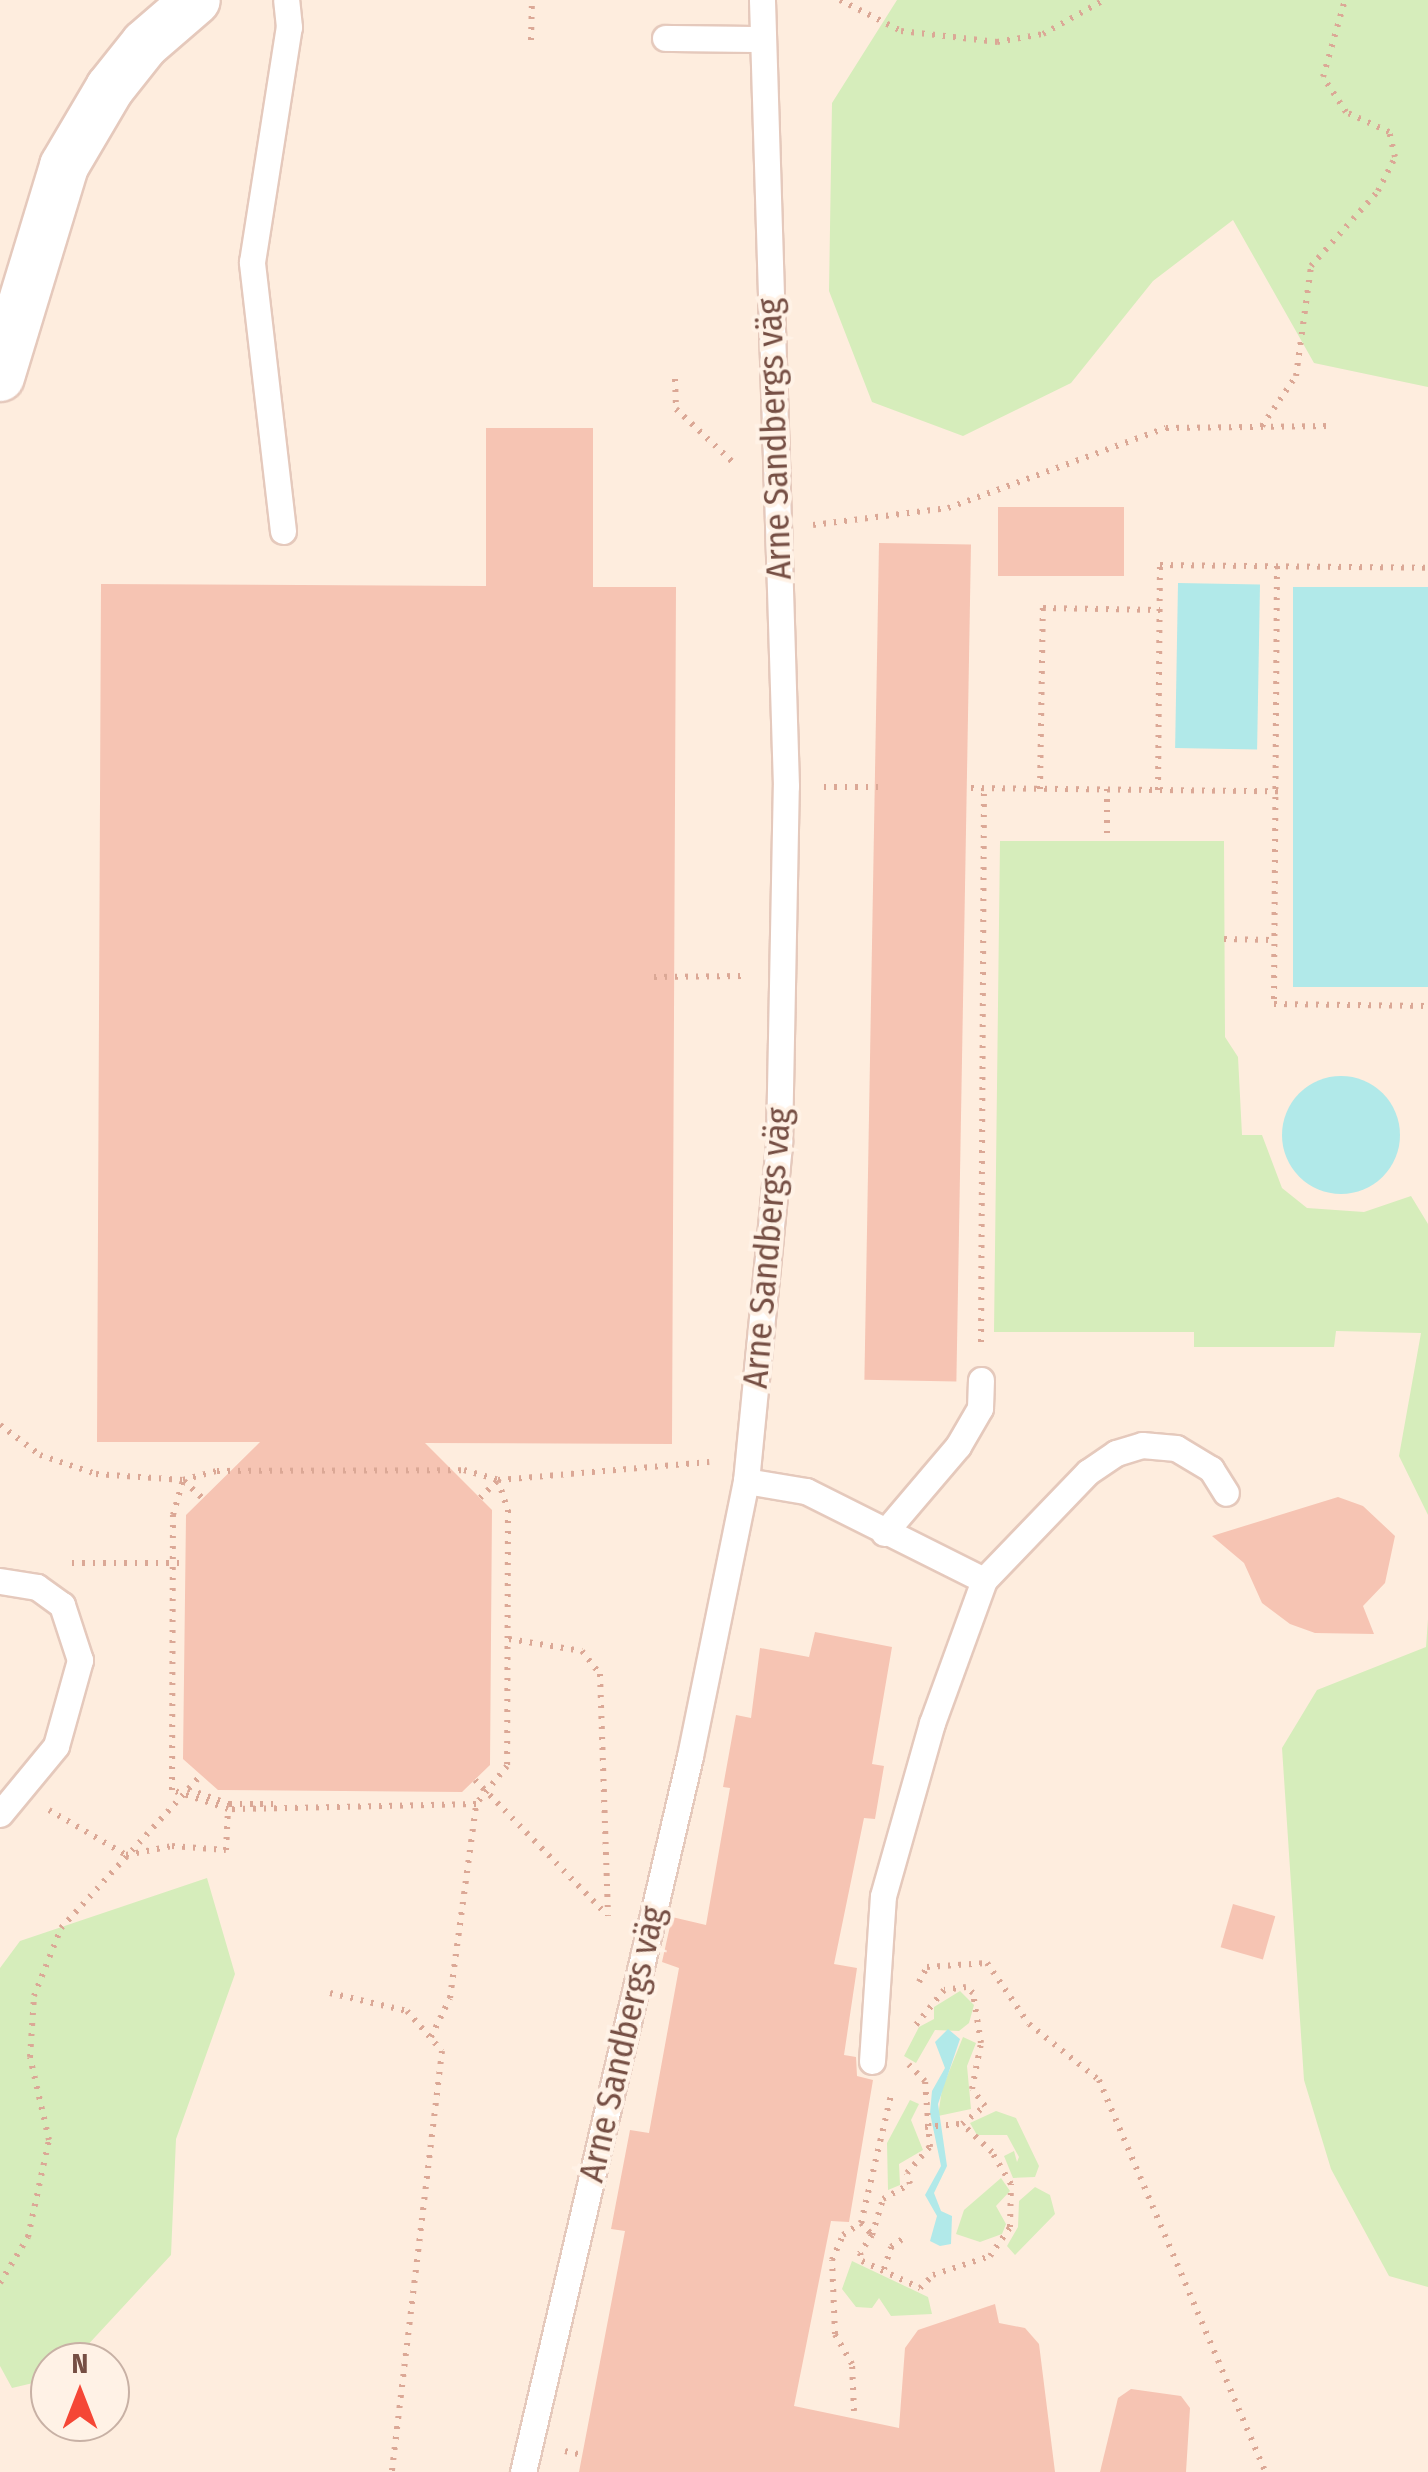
<!DOCTYPE html>
<meta charset="utf-8">
<style>
body{margin:0}
#map{position:relative;width:1428px;height:2472px;overflow:hidden;background:#feedde;font-family:"Fira Sans Condensed",sans-serif}
div>[style]{position:absolute}
.green>*{inset:0;background:#d6edbb}
.water>*{inset:0;background:#b1e9e9;transform-origin:0 0}
.round{border-radius:50%}
.building>*{inset:0;background:#f6c4b3;transform-origin:0 0}
.path>*{height:6px;margin-top:-3px;transform-origin:0;background:repeating-linear-gradient(90deg,#dba896 0 2.5px,transparent 0 10.5px)}
.roads{filter:drop-shadow(2px 0 #e5c9bc) drop-shadow(-2px 0 #e5c9bc) drop-shadow(0 2px #e5c9bc) drop-shadow(0 -2px #e5c9bc)}
.lane>*{height:25px;margin:-12.5px;padding:0 12.5px;transform-origin:12.5px;border-radius:12.5px;background:#fff}
.street>*{height:48px;margin:-24px;padding:0 24px;transform-origin:24px;border-radius:24px;background:#fff}
span{translate:-50% -50%;white-space:nowrap;text-align:center;line-height:1.15;-webkit-text-stroke:8px #fff2e6;paint-order:stroke}
.street-label{font-size:35px;color:#764f44}
.north{position:absolute;left:30px;top:2342px;width:100px;height:100px;box-sizing:border-box;background:#fff2e6;border:2px solid #c8b1a5;border-radius:50%;rotate:0deg;font-size:28px;font-weight:700;line-height:40px;text-align:center;color:#764f44}
.north::after{content:'';display:block;margin:auto;width:35px;height:45px;background:#f54736;clip-path:polygon(50% 0,100% 100%,50% 72%,0 100%)}
</style>
<div id="map">
<div class="green">
<i style="clip-path:polygon(897px 0,1428px 0,1428px 387px,1314px 363px,1233px 220px,1153px 281px,1071px 383px,963px 436px,872px 402px,829px 291px,832px 103px)"></i>
<i style="clip-path:polygon(1000px 841px,1224px 841px,1225px 1037px,1238px 1057px,1242px 1135px,1262px 1135px,1282px 1188px,1307px 1208px,1364px 1212px,1411px 1196px,1428px 1224px,1428px 1515px,1399px 1456px,1421px 1333px,1336px 1331px,1334px 1347px,1194px 1347px,1194px 1332px,994px 1332px)"></i>
<i style="clip-path:polygon(1428px 1619px,1428px 2287px,1389px 2276px,1331px 2169px,1304px 2080px,1282px 1748px,1317px 1690px,1426px 1647px)"></i>
<i style="clip-path:polygon(207px 1878px,235px 1974px,176px 2139px,171px 2255px,72px 2362px,50px 2362px,50px 2379px,12px 2388px,0 2366px,0 1968px,20px 1941px)"></i>
<i style="clip-path:polygon(960px 1991px,974px 2005px,969px 2023px,959px 2031px,935px 2030px,916px 2063px,904px 2056px,919px 2027px,934px 2019px,934px 2007px)"></i>
<i style="clip-path:polygon(963px 2037px,976px 2043px,967px 2066px,971px 2109px,938px 2116px,942px 2089px)"></i>
<i style="clip-path:polygon(910px 2100px,919px 2104px,911px 2120px,923px 2150px,899px 2164px,900px 2185px,888px 2190px,887px 2143px)"></i>
<i style="clip-path:polygon(996px 2111px,1016px 2118px,1039px 2166px,1035px 2177px,1013px 2178px,1004px 2156px,1014px 2151px,1017px 2162px,1019px 2157px,1007px 2135px,977px 2135px,970px 2123px)"></i>
<i style="clip-path:polygon(1001px 2178px,1010px 2191px,996px 2206px,1006px 2224px,1002px 2234px,980px 2242px,956px 2234px,964px 2210px)"></i>
<i style="clip-path:polygon(1035px 2187px,1050px 2195px,1055px 2214px,1015px 2255px,1007px 2246px,1018px 2227px,1019px 2201px)"></i>
<i style="clip-path:polygon(852px 2261px,928px 2297px,932px 2314px,891px 2316px,879px 2298px,872px 2308px,856px 2307px,842px 2289px)"></i>
</div>
<div class="water">
<i style="left:1178px;top:583px;width:82px;height:165px;rotate:1deg"></i>
<i style="left:1293px;top:587px;width:135px;height:400px"></i>
<i class="round" style="left:1282px;top:1076px;width:118px;height:118px"></i>
<i style="clip-path:polygon(948px 2029px,960px 2039px,938px 2104px,947px 2166px,934px 2193px,941px 2211px,952px 2216px,951px 2244px,940px 2246px,930px 2241px,937px 2216px,925px 2195px,941px 2166px,930px 2113px,932px 2091px,945px 2068px,935px 2042px)"></i>
</div>
<div class="building">
<i style="clip-path:polygon(486px 428px,593px 428px,593px 587px,676px 587px,672px 1444px,425px 1443px,492px 1510px,490px 1765px,462px 1792px,218px 1790px,183px 1759px,186px 1515px,260px 1442px,97px 1442px,101px 584px,486px 586px)"></i>
<i style="left:998px;top:507px;width:126px;height:69px"></i>
<i style="left:879px;top:543px;width:92px;height:837px;rotate:1deg"></i>
<i style="clip-path:polygon(1338px 1497px,1363px 1506px,1395px 1536px,1385px 1583px,1363px 1606px,1374px 1634px,1315px 1633px,1290px 1624px,1262px 1603px,1244px 1563px,1212px 1536px)"></i>
<i style="clip-path:polygon(815px 1632px,892px 1647px,872px 1764px,884px 1766px,875px 1819px,864px 1818px,834px 1964px,857px 1968px,844px 2055px,856px 2057px,857px 2076px,873px 2080px,849px 2222px,831px 2221px,794px 2406px,899px 2428px,905px 2348px,918px 2330px,995px 2304px,999px 2323px,1025px 2328px,1039px 2344px,1055px 2472px,579px 2472px,625px 2231px,611px 2229px,630px 2130px,649px 2133px,679px 1968px,662px 1962px,672px 1917px,706px 1925px,730px 1788px,723px 1787px,736px 1715px,751px 1718px,760px 1648px,809px 1657px)"></i>
<i style="left:1233px;top:1904px;width:44px;height:45px;rotate:16deg"></i>
<i style="clip-path:polygon(1131px 2389px,1181px 2396px,1190px 2408px,1186px 2472px,1100px 2472px,1118px 2398px)"></i>
</div>
<div class="path">
<i style="left:840px;top:0;width:68px;rotate:26.9deg"></i>
<i style="left:901px;top:31px;width:97px;rotate:6.5deg"></i>
<i style="left:997px;top:42px;width:47px;rotate:-9.9deg"></i>
<i style="left:1043px;top:34px;width:70px;rotate:-29.1deg"></i>
<i style="left:531px;top:40px;width:40px;rotate:-88.6deg"></i>
<i style="left:675px;top:379px;width:30px;rotate:88deg"></i>
<i style="left:676px;top:409px;width:83px;rotate:43.1deg"></i>
<i style="left:1262px;top:426px;width:60px;rotate:-55.8deg"></i>
<i style="left:1296px;top:376px;width:111px;rotate:-82.2deg"></i>
<i style="left:1311px;top:266px;width:101px;rotate:-48.2deg"></i>
<i style="left:1378px;top:191px;width:38px;rotate:-63deg"></i>
<i style="left:1395px;top:157px;width:26px;rotate:-103deg"></i>
<i style="left:1389px;top:132px;width:47px;rotate:-155.1deg"></i>
<i style="left:1346px;top:112px;width:42px;rotate:-123.3deg"></i>
<i style="left:1323px;top:77px;width:80px;rotate:-74.1deg"></i>
<i style="left:813px;top:525px;width:136px;rotate:-7.2deg"></i>
<i style="left:948px;top:508px;width:232px;rotate:-20.2deg"></i>
<i style="left:1166px;top:428px;width:163px;rotate:-0.7deg"></i>
<i style="left:1277px;top:566px;width:438px;rotate:90.4deg"></i>
<i style="left:1274px;top:1004px;width:154px;rotate:0.7deg"></i>
<i style="left:824px;top:787px;width:54px"></i>
<i style="left:971px;top:788px;width:307px;rotate:0.6deg"></i>
<i style="left:1040px;top:789px;width:181px;rotate:-89.1deg"></i>
<i style="left:1043px;top:608px;width:117px;rotate:1deg"></i>
<i style="left:1107px;top:789px;width:51px;rotate:90deg"></i>
<i style="left:1158px;top:790px;width:225px;rotate:-89.5deg"></i>
<i style="left:1160px;top:565px;width:268px;rotate:0.6deg"></i>
<i style="left:1224px;top:939px;width:51px;rotate:1.1deg"></i>
<i style="left:654px;top:977px;width:89px;rotate:-0.6deg"></i>
<i style="left:981px;top:1342px;width:554px;rotate:-89.69deg"></i>
<i style="left:0;top:1425px;width:50px;rotate:36.9deg"></i>
<i style="left:40px;top:1455px;width:59px;rotate:18.7deg"></i>
<i style="left:96px;top:1474px;width:87px;rotate:3.9deg"></i>
<i style="left:183px;top:1480px;width:35px;rotate:-15deg"></i>
<i style="left:217px;top:1471px;width:247px;rotate:-0.2deg"></i>
<i style="left:464px;top:1470px;width:35px;rotate:16deg"></i>
<i style="left:498px;top:1480px;width:32px;rotate:72deg"></i>
<i style="left:508px;top:1510px;width:256px;rotate:90.2deg"></i>
<i style="left:507px;top:1766px;width:49px;rotate:129.2deg"></i>
<i style="left:476px;top:1804px;width:248px;rotate:178.8deg"></i>
<i style="left:228px;top:1809px;width:59px;rotate:-161.3deg"></i>
<i style="left:172px;top:1790px;width:275px;rotate:-89.8deg"></i>
<i style="left:173px;top:1515px;width:36px;rotate:-74deg"></i>
<i style="left:184px;top:1481px;width:26px;rotate:43deg"></i>
<i style="left:480px;top:1498px;width:25px;rotate:-45deg"></i>
<i style="left:498px;top:1480px;width:212px;rotate:-4.9deg"></i>
<i style="left:72px;top:1563px;width:114px"></i>
<i style="left:509px;top:1639px;width:74px;rotate:9.3deg"></i>
<i style="left:582px;top:1651px;width:29px;rotate:52deg"></i>
<i style="left:600px;top:1674px;width:242px;rotate:88.1deg"></i>
<i style="left:475px;top:1780px;width:189px;rotate:45.6deg"></i>
<i style="left:188px;top:1789px;width:44px;rotate:20.1deg"></i>
<i style="left:229px;top:1804px;width:46px"></i>
<i style="left:49px;top:1810px;width:89px;rotate:30.3deg"></i>
<i style="left:126px;top:1855px;width:47px;rotate:-11.1deg"></i>
<i style="left:172px;top:1846px;width:54px;rotate:4.2deg"></i>
<i style="left:226px;top:1850px;width:41px;rotate:-87.2deg"></i>
<i style="left:919px;top:1982px;width:17px;rotate:-62deg"></i>
<i style="left:927px;top:1967px;width:60px;rotate:-3.8deg"></i>
<i style="left:987px;top:1963px;width:74px;rotate:55.5deg"></i>
<i style="left:1029px;top:2024px;width:90px;rotate:38.7deg"></i>
<i style="left:1099px;top:2080px;width:426px;rotate:67deg"></i>
<i style="left:330px;top:1993px;width:79px;rotate:13.2deg"></i>
<i style="left:407px;top:2011px;width:53px;rotate:48.8deg"></i>
<i style="left:442px;top:2051px;width:424px;rotate:96.8deg"></i>
<i style="left:431px;top:2037px;width:43px;rotate:-64deg"></i>
<i style="left:450px;top:1998px;width:195px;rotate:-82.3deg"></i>
<i style="left:925px;top:2127px;width:37px;rotate:-5deg"></i>
<i style="left:861px;top:2223px;width:16px;rotate:47deg"></i>
<i style="left:872px;top:2235px;width:38px;rotate:-73deg"></i>
<i style="left:883px;top:2199px;width:31px;rotate:-29deg"></i>
<i style="left:910px;top:2184px;width:11px;rotate:-105deg"></i>
<i style="left:907px;top:2173px;width:35px;rotate:-49deg"></i>
<i style="left:930px;top:2147px;width:66px;rotate:-94.3deg"></i>
<i style="left:925px;top:2081px;width:23px;rotate:-135deg"></i>
<i style="left:872px;top:2235px;width:22px;rotate:124deg"></i>
<i style="left:860px;top:2253px;width:8px;rotate:76deg"></i>
<i style="left:862px;top:2261px;width:64px;rotate:25deg"></i>
<i style="left:920px;top:2288px;width:18px;rotate:-45deg"></i>
<i style="left:933px;top:2275px;width:60px;rotate:-18.4deg"></i>
<i style="left:990px;top:2256px;width:35px;rotate:-55deg"></i>
<i style="left:1010px;top:2227px;width:43px;rotate:-88.7deg"></i>
<i style="left:1011px;top:2184px;width:37px;rotate:-121deg"></i>
<i style="left:992px;top:2152px;width:41px;rotate:-137deg"></i>
<i style="left:962px;top:2124px;width:29px;rotate:-38deg"></i>
<i style="left:985px;top:2106px;width:21px;rotate:-127deg"></i>
<i style="left:972px;top:2089px;width:47px;rotate:-78.9deg"></i>
<i style="left:981px;top:2043px;width:51px;rotate:-99.1deg"></i>
<i style="left:973px;top:1993px;width:9px;rotate:-139deg"></i>
<i style="left:966px;top:1987px;width:22px;rotate:172deg"></i>
<i style="left:944px;top:1990px;width:46px;rotate:128.9deg"></i>
<i style="left:884px;top:2269px;width:23px;rotate:-72deg"></i>
<i style="left:891px;top:2247px;width:19px;rotate:-35deg"></i>
<i style="left:0;top:2283px;width:54px;rotate:-58.7deg"></i>
<i style="left:28px;top:2237px;width:99px;rotate:-77.8deg"></i>
<i style="left:49px;top:2140px;width:85px;rotate:-102.9deg"></i>
<i style="left:30px;top:2057px;width:61px;rotate:-86.2deg"></i>
<i style="left:34px;top:1996px;width:73px;rotate:-68.3deg"></i>
<i style="left:61px;top:1928px;width:207px;rotate:-47.5deg"></i>
<i style="left:854px;top:2411px;width:47px;rotate:-92.4deg"></i>
<i style="left:852px;top:2364px;width:34px;rotate:-120deg"></i>
<i style="left:835px;top:2334px;width:74px;rotate:-92.3deg"></i>
<i style="left:832px;top:2260px;width:27px;rotate:-66deg"></i>
<i style="left:843px;top:2235px;width:22px;rotate:-34deg"></i>
<i style="left:861px;top:2223px;width:131px;rotate:-76.8deg"></i>
<i style="left:565px;top:2451px;width:18px;rotate:13deg"></i>
</div>
<div class="roads">
<div class="lane">
<i style="left:665px;top:38px;width:96px;rotate:0.6deg"></i>
<i style="left:283px;top:531px;width:271px;rotate:-96.6deg"></i>
<i style="left:252px;top:262px;width:238px;rotate:-81.1deg"></i>
<i style="left:289px;top:27px;width:27px;rotate:-96deg"></i>
<i style="left:746px;top:1481px;width:61px;rotate:9.5deg"></i>
<i style="left:806px;top:1491px;width:199px;rotate:26.6deg"></i>
<i style="left:984px;top:1580px;width:150px;rotate:-46.1deg"></i>
<i style="left:1088px;top:1472px;width:34px;rotate:-34deg"></i>
<i style="left:1116px;top:1453px;width:27px;rotate:-17deg"></i>
<i style="left:1142px;top:1445px;width:34px;rotate:5deg"></i>
<i style="left:1176px;top:1448px;width:41px;rotate:31deg"></i>
<i style="left:1211px;top:1469px;width:28px;rotate:58deg"></i>
<i style="left:884px;top:1533px;width:114px;rotate:-49.6deg"></i>
<i style="left:958px;top:1446px;width:44px;rotate:-59.9deg"></i>
<i style="left:980px;top:1408px;width:28px;rotate:-88deg"></i>
<i style="left:0;top:1581px;width:37px;rotate:9deg"></i>
<i style="left:37px;top:1587px;width:31px;rotate:36deg"></i>
<i style="left:62px;top:1605px;width:58px;rotate:71.9deg"></i>
<i style="left:80px;top:1660px;width:89px;rotate:105.6deg"></i>
<i style="left:56px;top:1746px;width:88px;rotate:129.5deg"></i>
<i style="left:872px;top:2061px;width:165px;rotate:-86.2deg"></i>
<i style="left:883px;top:1896px;width:180px;rotate:-74.2deg"></i>
<i style="left:932px;top:1723px;width:152px;rotate:-70deg"></i>
<i style="left:523px;top:2472px;width:735px;rotate:-76.87deg"></i>
<i style="left:690px;top:1756px;width:281px;rotate:-78.5deg"></i>
<i style="left:746px;top:1481px;width:341px;rotate:-84.4deg"></i>
<i style="left:779px;top:1142px;width:356px;rotate:-88.9deg"></i>
<i style="left:786px;top:786px;width:786px;rotate:-91.75deg"></i>
</div>
<div class="street">
<i style="left:0;top:377px;width:220px;rotate:-73.1deg"></i>
<i style="left:64px;top:166px;width:91px;rotate:-59.5deg"></i>
<i style="left:110px;top:88px;width:56px;rotate:-51.5deg"></i>
<i style="left:145px;top:44px;width:67px;rotate:-40.8deg"></i>
</div>
</div>
<div class="street-label">
<span style="left:774px;top:439px;rotate:-92deg">Arne Sandbergs väg</span>
<span style="left:767px;top:1248px;rotate:-85deg">Arne Sandbergs väg</span>
<span style="left:622px;top:2044px;rotate:-77deg">Arne Sandbergs väg</span>
</div>
<div class="north">N</div>
</div>
